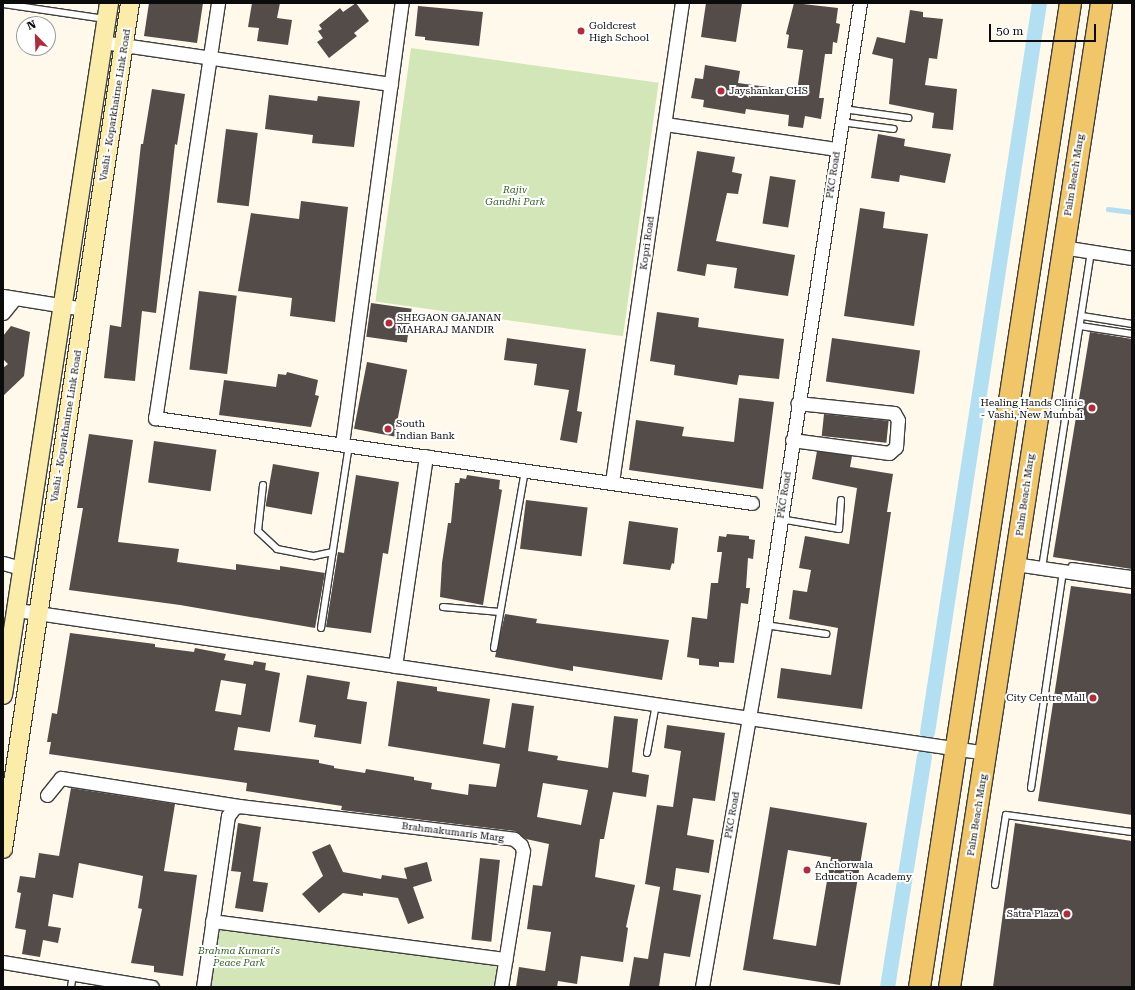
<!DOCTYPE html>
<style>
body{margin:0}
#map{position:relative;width:1135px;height:990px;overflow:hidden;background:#fef9eb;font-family:"Roboto Serif",serif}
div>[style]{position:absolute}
.green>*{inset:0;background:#d2e6b7;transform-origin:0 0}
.stream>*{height:4.5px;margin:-2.25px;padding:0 2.25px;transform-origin:2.25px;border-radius:2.25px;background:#b2dff2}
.canal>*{height:15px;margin:-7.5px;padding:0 7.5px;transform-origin:7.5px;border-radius:7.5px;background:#b2dff2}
.building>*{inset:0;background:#534c48;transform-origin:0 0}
.roads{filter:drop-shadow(1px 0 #3e3e3e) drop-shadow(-1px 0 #3e3e3e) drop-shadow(0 1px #3e3e3e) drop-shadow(0 -1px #3e3e3e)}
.service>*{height:6px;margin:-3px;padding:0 3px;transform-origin:3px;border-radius:3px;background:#fff}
.minor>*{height:13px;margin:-6.5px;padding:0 6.5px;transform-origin:6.5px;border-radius:6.5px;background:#fff}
.secondary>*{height:18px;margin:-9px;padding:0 9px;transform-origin:9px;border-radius:9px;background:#fbeca9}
.primary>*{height:21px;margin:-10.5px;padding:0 10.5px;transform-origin:10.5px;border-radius:10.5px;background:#f1c668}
.dots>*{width:11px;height:11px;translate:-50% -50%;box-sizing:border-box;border:2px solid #fff;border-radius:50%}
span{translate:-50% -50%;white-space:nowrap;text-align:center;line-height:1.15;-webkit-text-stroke:4px #fff;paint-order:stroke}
.poi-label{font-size:10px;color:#0b0b0b}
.left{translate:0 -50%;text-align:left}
.right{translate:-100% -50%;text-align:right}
.street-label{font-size:10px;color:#0b0b0b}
.park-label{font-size:10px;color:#315f20;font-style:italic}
.frame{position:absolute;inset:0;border:4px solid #0b0b0b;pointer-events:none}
.north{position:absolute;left:16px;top:16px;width:40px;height:40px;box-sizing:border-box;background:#fff;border:1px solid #9d9d9d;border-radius:50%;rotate:337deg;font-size:11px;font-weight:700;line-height:16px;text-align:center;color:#0b0b0b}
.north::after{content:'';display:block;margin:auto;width:14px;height:18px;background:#b32b3b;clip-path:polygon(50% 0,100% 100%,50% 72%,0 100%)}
.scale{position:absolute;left:989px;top:24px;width:107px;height:18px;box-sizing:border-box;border:2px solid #0b0b0b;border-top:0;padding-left:5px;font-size:12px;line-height:14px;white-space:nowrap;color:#0b0b0b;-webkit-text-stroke:3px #fff;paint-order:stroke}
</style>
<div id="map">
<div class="green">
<i style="left:411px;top:48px;width:250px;height:256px;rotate:8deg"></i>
<i style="clip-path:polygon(212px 921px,506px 959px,501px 987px,203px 987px)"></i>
</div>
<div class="stream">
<i style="left:1108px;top:209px;width:24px;rotate:7deg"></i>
</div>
<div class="canal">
<i style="left:927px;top:732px;width:738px;rotate:-81.27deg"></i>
<i style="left:887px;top:987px;width:234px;rotate:-80.9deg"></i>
</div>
<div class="building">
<i style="clip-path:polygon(149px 3px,203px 3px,197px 43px,144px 36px)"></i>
<i style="clip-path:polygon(252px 3px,280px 3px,277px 18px,292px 20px,288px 45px,257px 41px,259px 28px,248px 27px)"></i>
<i style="clip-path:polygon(356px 3px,369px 21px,354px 33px,357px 36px,329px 58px,317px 42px,323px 38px,318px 31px,322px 29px,319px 25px,340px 8px,343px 12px)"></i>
<i style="clip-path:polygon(706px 3px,742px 3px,736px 42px,701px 37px)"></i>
<i style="clip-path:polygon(794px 3px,838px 8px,836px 23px,840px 24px,837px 43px,833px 42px,832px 54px,825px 54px,819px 98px,824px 98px,821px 119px,805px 116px,803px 128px,788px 126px,789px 115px,746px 109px,745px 114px,703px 107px,704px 100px,691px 98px,695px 78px,703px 79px,705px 65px,740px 71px,738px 83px,797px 91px,803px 50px,787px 48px,789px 35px,786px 34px)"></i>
<i style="clip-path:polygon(418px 6px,483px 12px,479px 46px,425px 40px,425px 37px,415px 36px)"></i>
<i style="clip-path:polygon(910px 10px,923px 12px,923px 17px,943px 19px,937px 59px,929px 58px,925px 85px,957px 89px,953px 130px,932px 128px,934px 113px,889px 104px,893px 59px,872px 54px,877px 37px,905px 43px)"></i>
<i style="clip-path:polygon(152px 89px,185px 94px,177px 145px,175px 144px,156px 313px,142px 311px,135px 381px,104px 378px,110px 325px,121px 327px,141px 144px,143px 144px)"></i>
<i style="clip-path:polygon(269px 95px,317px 101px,318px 96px,360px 101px,354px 147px,312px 143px,313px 135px,265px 129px)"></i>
<i style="left:226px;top:129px;width:32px;height:74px;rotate:7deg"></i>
<i style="clip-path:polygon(878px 134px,905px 139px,904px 146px,951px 154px,945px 183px,900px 175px,899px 182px,871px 178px)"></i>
<i style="clip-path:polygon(697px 151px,735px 157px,732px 172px,742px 174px,738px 194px,727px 193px,716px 241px,795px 255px,788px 296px,734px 288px,737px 268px,707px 264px,705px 276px,677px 271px)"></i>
<i style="left:770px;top:176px;width:26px;height:48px;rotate:9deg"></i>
<i style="clip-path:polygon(301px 201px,348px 207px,335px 322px,290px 316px,292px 298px,238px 291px,251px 213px,299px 219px)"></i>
<i style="clip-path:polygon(860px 208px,885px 212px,883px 228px,928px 234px,914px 326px,844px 316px)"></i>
<i style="left:199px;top:291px;width:38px;height:79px;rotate:7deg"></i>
<i style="left:371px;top:303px;width:41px;height:34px;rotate:8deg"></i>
<i style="clip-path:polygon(657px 312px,699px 318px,698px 327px,784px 339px,779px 379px,739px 375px,737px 385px,674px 375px,675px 365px,650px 361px)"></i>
<i style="clip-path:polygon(11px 326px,30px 332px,24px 376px,3px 396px,3px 368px,8px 364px,3px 359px,3px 336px)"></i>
<i style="clip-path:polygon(1090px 332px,1132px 339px,1132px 569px,1053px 557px)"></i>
<i style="clip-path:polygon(507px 338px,586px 349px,577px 411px,582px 412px,577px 443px,560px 440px,569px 390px,534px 385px,537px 364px,504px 360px)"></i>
<i style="left:832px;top:338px;width:89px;height:44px;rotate:8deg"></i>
<i style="left:367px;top:362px;width:41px;height:68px;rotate:11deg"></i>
<i style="clip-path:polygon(287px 372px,318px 380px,315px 395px,319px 396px,311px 427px,219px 415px,224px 380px,276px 387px,278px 374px,286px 375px)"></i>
<i style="clip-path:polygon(739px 398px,774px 402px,763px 489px,629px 470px,636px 420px,684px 427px,682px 436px,734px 442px)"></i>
<i style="left:824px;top:414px;width:65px;height:22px;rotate:6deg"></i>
<i style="clip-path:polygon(89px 434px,133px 440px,118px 542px,179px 549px,177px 562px,236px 570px,236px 564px,280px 570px,280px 566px,325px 573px,315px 628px,180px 605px,69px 590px,83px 508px,77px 508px)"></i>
<i style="left:154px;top:441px;width:63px;height:42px;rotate:8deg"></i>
<i style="clip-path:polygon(817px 451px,852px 456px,850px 467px,893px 474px,887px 512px,891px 512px,862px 709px,777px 698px,781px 668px,831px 675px,838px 628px,789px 619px,793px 590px,807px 592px,811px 570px,799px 568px,805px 536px,849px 544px,857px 488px,812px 479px)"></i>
<i style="left:273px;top:464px;width:47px;height:43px;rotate:10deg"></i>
<i style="clip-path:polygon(356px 475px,399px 482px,388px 554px,383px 553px,371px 633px,326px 627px,338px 552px,344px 553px)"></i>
<i style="clip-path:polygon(467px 475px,500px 480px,499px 489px,502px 490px,483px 605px,440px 597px,442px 563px,448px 523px,451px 523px,455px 483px,459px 483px,460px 478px,466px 479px)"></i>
<i style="left:526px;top:500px;width:62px;height:49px;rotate:7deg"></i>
<i style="clip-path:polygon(629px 521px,678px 528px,674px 564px,672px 563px,670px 570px,623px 564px)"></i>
<i style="clip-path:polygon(727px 534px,749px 536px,749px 539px,755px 540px,753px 559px,748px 558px,746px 588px,750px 588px,748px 604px,741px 603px,734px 663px,719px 662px,719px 667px,699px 665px,699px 659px,687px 657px,692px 617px,707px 619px,711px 583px,718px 583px,722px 552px,717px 552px,719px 536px,726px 537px)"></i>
<i style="clip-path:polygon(1071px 586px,1132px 594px,1132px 815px,1038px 801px)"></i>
<i style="clip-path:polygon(505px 614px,537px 619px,536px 623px,669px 640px,662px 680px,573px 666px,573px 671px,495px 657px)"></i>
<i style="clip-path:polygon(evenodd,70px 633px,155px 644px,155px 647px,194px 652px,195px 648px,226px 654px,224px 660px,253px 665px,254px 661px,266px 663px,265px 670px,280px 673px,270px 732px,238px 727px,234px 750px,319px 760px,319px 763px,334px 766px,334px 768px,365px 773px,366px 769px,414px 777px,414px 780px,432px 783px,431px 789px,468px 795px,469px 784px,496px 787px,500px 764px,388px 746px,397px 681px,437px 687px,437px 691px,490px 699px,483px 744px,505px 748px,512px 703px,534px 706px,528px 751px,558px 756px,557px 760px,608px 768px,614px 716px,638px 719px,632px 772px,649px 775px,646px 797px,613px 792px,604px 839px,600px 839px,595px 877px,635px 885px,626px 927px,628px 928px,623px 962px,581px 956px,577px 984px,558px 981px,557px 987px,516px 987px,519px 967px,545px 971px,551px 932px,527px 929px,533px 885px,542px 886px,549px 844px,526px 839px,515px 831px,341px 810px,342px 806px,246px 791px,247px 783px,49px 754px,51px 742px,47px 742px,52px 713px,57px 714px,70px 633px,221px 680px,246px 684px,241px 715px,215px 711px,221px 680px,70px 633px,543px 783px,588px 790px,581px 825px,537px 817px,543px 783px)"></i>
<i style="clip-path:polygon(307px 675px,350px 682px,347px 699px,367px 702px,361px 744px,314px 737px,316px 725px,299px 722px)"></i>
<i style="clip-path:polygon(667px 725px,725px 733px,715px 801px,693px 798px,687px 835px,714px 840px,709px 873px,676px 868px,673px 890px,701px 895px,690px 957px,664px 953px,659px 987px,629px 987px,634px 957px,648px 959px,660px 887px,645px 884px,657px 805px,673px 807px,681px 751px,664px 748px)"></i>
<i style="clip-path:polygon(71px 788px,175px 804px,164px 871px,197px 875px,183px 976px,154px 972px,154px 966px,131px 963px,142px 909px,138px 908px,143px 876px,79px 863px,73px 898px,53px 894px,48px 926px,61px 928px,58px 943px,43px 940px,40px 957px,22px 954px,26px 930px,15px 928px,21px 893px,17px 892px,20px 876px,35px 878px,39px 853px,59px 856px)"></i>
<i style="clip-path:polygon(evenodd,770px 807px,867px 823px,840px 985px,743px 970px,770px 807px,788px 850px,831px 857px,816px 946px,773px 939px,788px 850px)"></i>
<i style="clip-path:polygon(238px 823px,261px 827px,253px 881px,268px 883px,263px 912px,235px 908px,241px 872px,231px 871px)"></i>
<i style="clip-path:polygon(1015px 823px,1132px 841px,1132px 987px,993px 987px)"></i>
<i style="clip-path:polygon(330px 844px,343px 872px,381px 879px,382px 875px,407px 879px,404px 868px,427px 862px,432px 881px,413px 887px,424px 918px,408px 924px,398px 898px,363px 893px,363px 896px,343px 893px,319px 913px,302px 894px,323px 876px,312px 852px)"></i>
<i style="left:480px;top:858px;width:20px;height:82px;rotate:6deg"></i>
</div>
<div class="roads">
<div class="service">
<i style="left:3px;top:4px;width:102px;rotate:8.4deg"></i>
<i style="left:843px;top:109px;width:66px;rotate:7.9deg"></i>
<i style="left:841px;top:122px;width:53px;rotate:7.5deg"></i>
<i style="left:1082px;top:316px;width:51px;rotate:9.1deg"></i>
<i style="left:1080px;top:326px;width:53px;rotate:8.7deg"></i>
<i style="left:263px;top:485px;width:46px;rotate:96.2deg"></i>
<i style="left:258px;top:531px;width:26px;rotate:43deg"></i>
<i style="left:277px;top:549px;width:38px;rotate:11deg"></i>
<i style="left:314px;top:556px;width:19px;rotate:-12deg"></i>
<i style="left:780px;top:519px;width:60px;rotate:9.6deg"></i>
<i style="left:839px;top:529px;width:29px;rotate:-86deg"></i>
<i style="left:1072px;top:566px;width:61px;rotate:7.6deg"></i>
<i style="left:1042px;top:568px;width:320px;rotate:-81.2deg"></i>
<i style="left:443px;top:607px;width:57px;rotate:5deg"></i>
<i style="left:765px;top:625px;width:62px;rotate:8.4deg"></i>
<i style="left:321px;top:628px;width:185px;rotate:-81.3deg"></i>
<i style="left:494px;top:648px;width:181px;rotate:-80.1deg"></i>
<i style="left:647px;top:753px;width:50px;rotate:-79.6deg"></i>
<i style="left:1031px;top:788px;width:219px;rotate:-81.6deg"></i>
<i style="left:995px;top:885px;width:71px;rotate:-81.1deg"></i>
<i style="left:1006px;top:815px;width:127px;rotate:7.7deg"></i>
<i style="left:71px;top:987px;width:13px;rotate:-81deg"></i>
</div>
<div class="minor">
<i style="left:218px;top:3px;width:420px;rotate:98.6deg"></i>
<i style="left:155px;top:418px;width:603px;rotate:8.1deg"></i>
<i style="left:103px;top:42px;width:291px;rotate:8.3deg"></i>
<i style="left:665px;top:124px;width:174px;rotate:8.3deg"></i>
<i style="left:1062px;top:247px;width:71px;rotate:8.9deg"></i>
<i style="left:3px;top:296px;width:82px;rotate:9.1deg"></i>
<i style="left:3px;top:313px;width:19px;rotate:-51deg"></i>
<i style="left:792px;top:440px;width:98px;rotate:7.6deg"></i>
<i style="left:889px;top:453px;width:9px;rotate:-41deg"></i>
<i style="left:896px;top:447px;width:27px;rotate:-86deg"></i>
<i style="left:898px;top:420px;width:8px;rotate:-120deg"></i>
<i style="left:894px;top:413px;width:97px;rotate:-174.1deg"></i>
<i style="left:342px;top:444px;width:445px;rotate:-82.3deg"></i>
<i style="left:612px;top:482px;width:484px;rotate:-81.7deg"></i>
<i style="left:3px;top:563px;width:22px;rotate:16deg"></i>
<i style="left:1015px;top:564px;width:118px;rotate:8.3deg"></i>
<i style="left:17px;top:610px;width:980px;rotate:8.39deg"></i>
<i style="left:395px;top:666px;width:212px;rotate:-81.6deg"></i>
<i style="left:47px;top:795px;width:22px;rotate:-51deg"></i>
<i style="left:61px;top:778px;width:180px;rotate:8.9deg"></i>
<i style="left:239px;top:806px;width:277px;rotate:6.8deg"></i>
<i style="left:514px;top:839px;width:9px;rotate:41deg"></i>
<i style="left:521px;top:845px;width:6px;rotate:72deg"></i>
<i style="left:523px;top:851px;width:138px;rotate:99.2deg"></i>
<i style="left:212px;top:921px;width:296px;rotate:7.4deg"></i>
<i style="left:3px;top:962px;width:151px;rotate:9.5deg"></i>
<i style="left:203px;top:987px;width:173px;rotate:-81.7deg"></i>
<i style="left:228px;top:816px;width:10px;rotate:-53deg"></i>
<i style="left:234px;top:808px;width:5px;rotate:-22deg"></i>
<i style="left:702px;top:987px;width:367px;rotate:-80.1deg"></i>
<i style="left:765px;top:625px;width:629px;rotate:-81.32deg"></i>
</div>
<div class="secondary">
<i style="left:3px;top:695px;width:700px;rotate:-81.29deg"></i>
<i style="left:3px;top:849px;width:855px;rotate:-81.46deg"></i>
</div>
<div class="primary">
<i style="left:919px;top:987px;width:996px;rotate:-81.28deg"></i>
<i style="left:949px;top:987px;width:996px;rotate:-81.22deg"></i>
</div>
</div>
<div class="dots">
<i style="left:581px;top:31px;background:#b32b3b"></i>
<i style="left:721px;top:91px;background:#b32b3b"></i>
<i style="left:389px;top:323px;background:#b32b3b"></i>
<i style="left:1092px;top:408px;background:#b32b3b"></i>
<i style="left:388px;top:429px;background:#b32b3b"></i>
<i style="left:1093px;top:698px;background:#b32b3b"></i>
<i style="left:807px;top:870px;background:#b32b3b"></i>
<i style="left:1067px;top:914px;background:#b32b3b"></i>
</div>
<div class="poi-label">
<span class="left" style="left:589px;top:31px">Goldcrest<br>High School</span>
<span class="left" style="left:729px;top:91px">Jayshankar CHS</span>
<span class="left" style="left:397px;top:323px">SHEGAON GAJANAN<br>MAHARAJ MANDIR</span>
<span class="right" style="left:1083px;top:408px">Healing Hands Clinic<br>- Vashi, New Mumbai</span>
<span class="left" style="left:396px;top:429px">South<br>Indian Bank</span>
<span class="right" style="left:1085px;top:698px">City Centre Mall</span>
<span class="left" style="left:815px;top:870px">Anchorwala<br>Education Academy</span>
<span class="right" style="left:1059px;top:914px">Satra Plaza</span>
</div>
<div class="street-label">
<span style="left:115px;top:105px;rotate:-81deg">Vashi - Koparkhairne Link Road</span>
<span style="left:833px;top:175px;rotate:-81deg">PKC Road</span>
<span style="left:1074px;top:175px;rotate:-81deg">Palm Beach Marg</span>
<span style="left:647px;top:243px;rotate:-82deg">Kopri Road</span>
<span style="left:66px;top:426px;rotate:-81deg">Vashi - Koparkhairne Link Road</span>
<span style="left:784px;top:495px;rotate:-81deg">PKC Road</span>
<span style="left:1025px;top:495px;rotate:-82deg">Palm Beach Marg</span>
<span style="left:732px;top:815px;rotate:-80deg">PKC Road</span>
<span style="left:977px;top:815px;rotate:-81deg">Palm Beach Marg</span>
<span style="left:453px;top:832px;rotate:7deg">Brahmakumaris Marg</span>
</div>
<div class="park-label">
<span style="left:515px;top:195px">Rajiv<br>Gandhi Park</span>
<span style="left:239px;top:956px">Brahma Kumari's<br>Peace Park</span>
</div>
<div class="frame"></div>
<div class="north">N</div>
<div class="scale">50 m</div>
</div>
